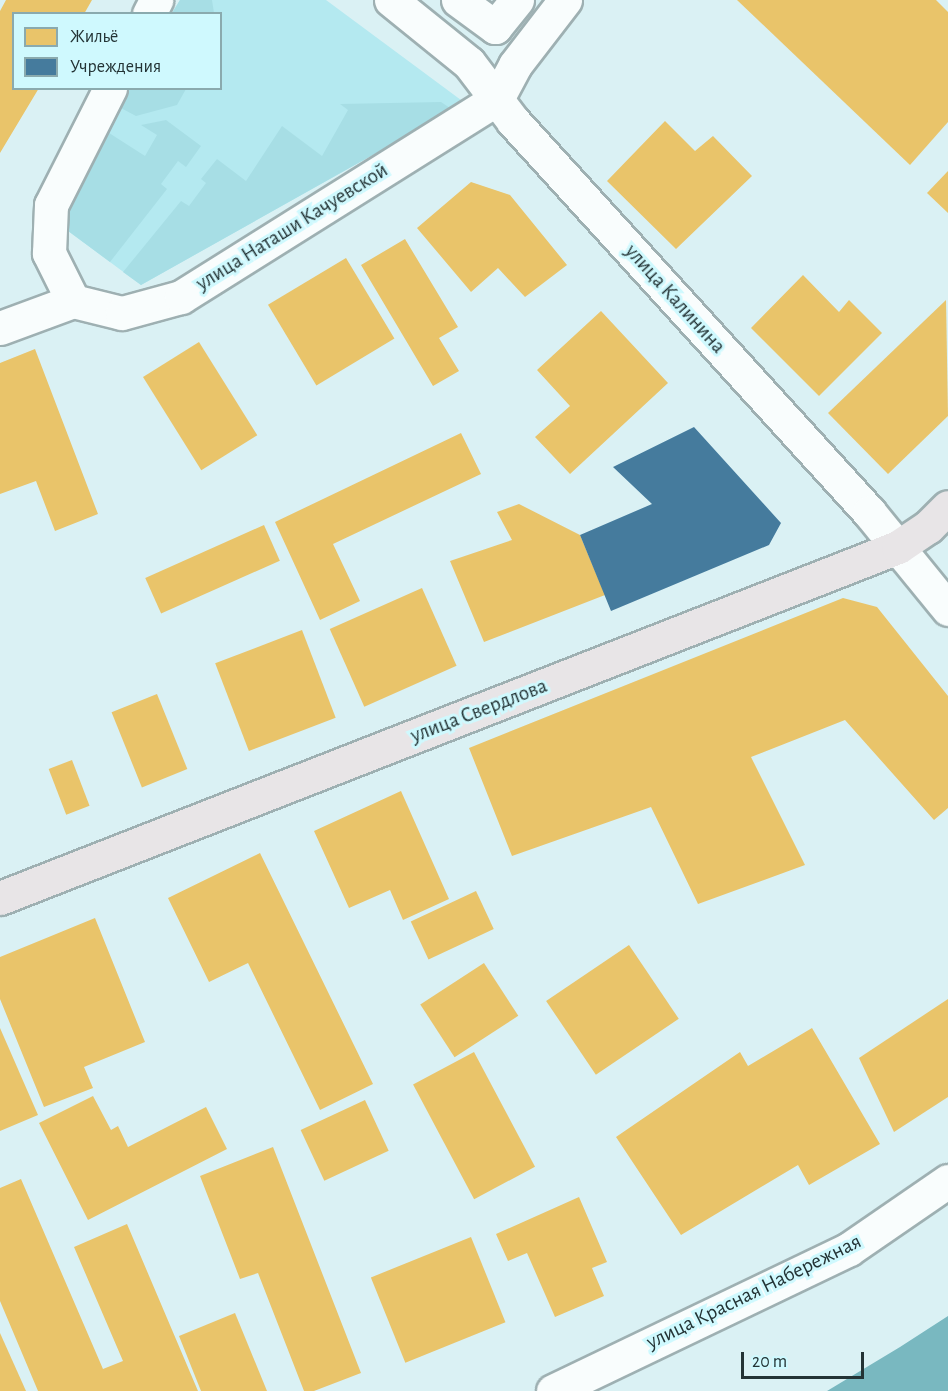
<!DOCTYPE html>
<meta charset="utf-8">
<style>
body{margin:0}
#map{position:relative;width:948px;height:1391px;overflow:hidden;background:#daf1f4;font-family:"Alegreya Sans",sans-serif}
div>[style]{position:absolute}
.green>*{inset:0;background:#b4e9f0}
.forest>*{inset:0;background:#a7dee5}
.water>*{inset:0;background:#79b8c0}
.homes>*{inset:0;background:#e9c46a;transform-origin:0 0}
.public>*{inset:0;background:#457b9d}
.roads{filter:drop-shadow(2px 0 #9eb0b2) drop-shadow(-2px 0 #9eb0b2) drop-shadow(0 2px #9eb0b2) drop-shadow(0 -2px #9eb0b2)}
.minor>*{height:33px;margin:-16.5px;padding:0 16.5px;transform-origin:16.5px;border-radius:16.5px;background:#f9fdfd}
.major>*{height:33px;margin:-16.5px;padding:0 16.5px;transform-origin:16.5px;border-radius:16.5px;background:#e8e5e7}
span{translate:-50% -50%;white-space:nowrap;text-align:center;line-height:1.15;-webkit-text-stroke:6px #cff9fe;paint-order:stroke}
.street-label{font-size:21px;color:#233335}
.legend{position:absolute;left:12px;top:12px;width:210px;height:78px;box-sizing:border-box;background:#cff9fe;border:2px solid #8aaaae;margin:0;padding:8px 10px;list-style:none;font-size:18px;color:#233335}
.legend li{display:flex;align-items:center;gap:12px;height:30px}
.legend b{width:30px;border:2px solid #8aaaae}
.scale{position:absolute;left:741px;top:1352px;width:123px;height:27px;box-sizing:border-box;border:3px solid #233335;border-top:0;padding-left:8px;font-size:18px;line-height:21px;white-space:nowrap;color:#233335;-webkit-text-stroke:4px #cff9fe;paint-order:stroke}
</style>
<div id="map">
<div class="green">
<i style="clip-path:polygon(180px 0,326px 0,465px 103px,141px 285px,56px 222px,130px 89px,220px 88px,220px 14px,172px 13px)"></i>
</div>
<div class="forest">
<i style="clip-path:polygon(180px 0,212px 0,214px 13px,172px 13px)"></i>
<i style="clip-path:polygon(130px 89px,130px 88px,186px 89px,177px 105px,136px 116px,119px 107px)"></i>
<i style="clip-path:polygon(441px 102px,453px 110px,141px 285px,123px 272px,181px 201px,189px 206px,206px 183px,201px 179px,217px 159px,246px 181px,282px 126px,322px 156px,348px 110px,340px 104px)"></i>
<i style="clip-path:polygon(166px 120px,201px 146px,186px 167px,178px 161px,161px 184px,167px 189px,110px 262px,56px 222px,106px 131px,145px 156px,157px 135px,141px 125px)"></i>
</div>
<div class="water">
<i style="clip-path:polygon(948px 1316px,948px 1391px,827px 1391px,900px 1347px)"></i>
</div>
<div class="homes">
<i style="clip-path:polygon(6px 0,92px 0,84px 14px,14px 14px,14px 88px,39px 88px,0 153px,0 11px)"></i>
<i style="clip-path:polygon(737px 0,936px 0,948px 12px,948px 122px,910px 165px)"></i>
<i style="clip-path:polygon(665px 121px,695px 151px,713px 136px,752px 176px,676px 249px,607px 181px)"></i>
<i style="clip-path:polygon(948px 171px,948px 213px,927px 193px)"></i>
<i style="clip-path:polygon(471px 182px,510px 195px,567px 265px,525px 297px,498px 268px,471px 292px,417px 228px)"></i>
<i style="clip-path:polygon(405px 239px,458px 327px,439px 338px,459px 371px,433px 386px,361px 265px)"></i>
<i style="left:346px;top:258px;width:94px;height:91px;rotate:59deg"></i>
<i style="clip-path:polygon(803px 275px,839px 312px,849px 300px,882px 333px,819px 396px,751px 328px)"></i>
<i style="clip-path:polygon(946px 300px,948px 416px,888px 474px,828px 413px)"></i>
<i style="clip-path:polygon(601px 311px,668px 383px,570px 474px,535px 437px,570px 406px,537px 370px)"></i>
<i style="left:199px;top:342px;width:110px;height:66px;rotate:58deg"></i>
<i style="clip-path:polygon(35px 349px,98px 514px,55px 531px,36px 481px,0 494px,0 363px)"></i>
<i style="clip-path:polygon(461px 433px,481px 474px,333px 544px,360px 601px,320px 620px,275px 522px)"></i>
<i style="clip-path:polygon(519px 504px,580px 535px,605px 595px,484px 642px,450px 561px,512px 540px,497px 512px)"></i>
<i style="left:264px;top:525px;width:39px;height:130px;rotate:66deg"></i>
<i style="left:422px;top:588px;width:85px;height:101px;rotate:66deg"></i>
<i style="clip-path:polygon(843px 598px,877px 607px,948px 696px,948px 808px,934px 820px,845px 720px,751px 757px,805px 865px,698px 904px,651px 807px,512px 856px,469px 748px)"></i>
<i style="left:302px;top:630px;width:94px;height:93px;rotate:69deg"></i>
<i style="left:157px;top:694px;width:81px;height:49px;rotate:68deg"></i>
<i style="left:72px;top:760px;width:49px;height:25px;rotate:69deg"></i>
<i style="clip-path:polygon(401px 791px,449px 899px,403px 920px,390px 890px,349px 908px,314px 831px)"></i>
<i style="clip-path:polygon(260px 853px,373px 1084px,320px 1110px,248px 963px,209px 982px,168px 898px)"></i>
<i style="left:476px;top:891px;width:42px;height:72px;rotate:65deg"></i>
<i style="clip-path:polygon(95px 918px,145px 1042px,84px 1067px,93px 1088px,44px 1107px,0 999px,0 957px)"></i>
<i style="left:629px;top:945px;width:89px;height:100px;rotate:56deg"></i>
<i style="left:484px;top:963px;width:63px;height:76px;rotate:57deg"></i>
<i style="clip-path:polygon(948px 999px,948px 1097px,894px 1132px,859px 1058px)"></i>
<i style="clip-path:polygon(0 1028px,38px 1115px,0 1131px)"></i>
<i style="clip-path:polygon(812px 1028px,880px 1144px,809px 1185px,798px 1165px,681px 1235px,616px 1137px,740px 1052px,748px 1066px)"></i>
<i style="left:474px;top:1052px;width:130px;height:69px;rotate:62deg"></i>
<i style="clip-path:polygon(93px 1096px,111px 1130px,118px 1126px,128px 1147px,206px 1107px,227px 1149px,88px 1220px,39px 1123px)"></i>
<i style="left:365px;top:1100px;width:56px;height:71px;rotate:65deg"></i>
<i style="clip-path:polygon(273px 1147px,361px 1373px,314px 1391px,304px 1391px,258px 1273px,240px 1279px,200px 1176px)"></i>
<i style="clip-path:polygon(21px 1179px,103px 1369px,123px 1361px,74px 1247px,127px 1224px,198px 1391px,38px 1391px,0 1301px,0 1188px)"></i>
<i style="clip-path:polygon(579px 1197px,607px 1262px,592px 1268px,604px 1296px,555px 1317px,527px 1253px,508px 1261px,496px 1234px)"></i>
<i style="left:471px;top:1237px;width:92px;height:108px;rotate:68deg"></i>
<i style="clip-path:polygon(235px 1313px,267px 1391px,201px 1391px,179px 1336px)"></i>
<i style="clip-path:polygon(0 1333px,26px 1391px,0 1391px)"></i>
</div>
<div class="public">
<i style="clip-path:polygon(694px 427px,781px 523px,769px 545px,611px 611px,580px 535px,652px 504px,613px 467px)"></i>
</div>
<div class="roads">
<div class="minor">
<i style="left:391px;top:0;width:100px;rotate:38.9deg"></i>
<i style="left:469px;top:63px;width:73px;rotate:52.8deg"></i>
<i style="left:513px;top:121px;width:529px;rotate:47.68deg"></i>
<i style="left:869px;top:512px;width:125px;rotate:50.8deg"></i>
<i style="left:458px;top:0;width:46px;rotate:36.1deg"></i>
<i style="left:495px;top:27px;width:35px;rotate:-51deg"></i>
<i style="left:149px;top:14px;width:16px;rotate:-63deg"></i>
<i style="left:73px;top:301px;width:54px;rotate:-116.6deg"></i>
<i style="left:49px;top:253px;width:48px;rotate:-87.6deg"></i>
<i style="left:51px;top:205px;width:131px;rotate:-63.2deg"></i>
<i style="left:0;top:328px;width:78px;rotate:-20.3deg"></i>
<i style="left:73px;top:301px;width:50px;rotate:13.8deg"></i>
<i style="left:122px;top:313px;width:61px;rotate:-15.2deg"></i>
<i style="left:181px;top:297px;width:373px;rotate:-32.1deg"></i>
<i style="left:497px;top:99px;width:38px;rotate:-62deg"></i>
<i style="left:515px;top:65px;width:82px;rotate:-52.4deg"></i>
<i style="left:553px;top:1391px;width:328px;rotate:-25.6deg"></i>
<i style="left:849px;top:1249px;width:120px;rotate:-34.5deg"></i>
</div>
<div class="major">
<i style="left:0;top:898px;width:964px;rotate:-21.35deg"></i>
<i style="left:898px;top:547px;width:36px;rotate:-34deg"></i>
<i style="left:928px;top:527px;width:28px;rotate:-45deg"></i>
</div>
</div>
<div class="street-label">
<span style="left:292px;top:227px;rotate:-32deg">улица Наташи Качуевской</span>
<span style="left:675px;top:299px;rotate:48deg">улица Калинина</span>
<span style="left:479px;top:711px;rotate:-21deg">улица Свердлова</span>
<span style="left:754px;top:1292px;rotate:-26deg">улица Красная Набережная</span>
</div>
<ul class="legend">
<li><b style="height:16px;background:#e9c46a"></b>Жильё</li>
<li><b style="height:16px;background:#457b9d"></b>Учреждения</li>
</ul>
<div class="scale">20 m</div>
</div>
